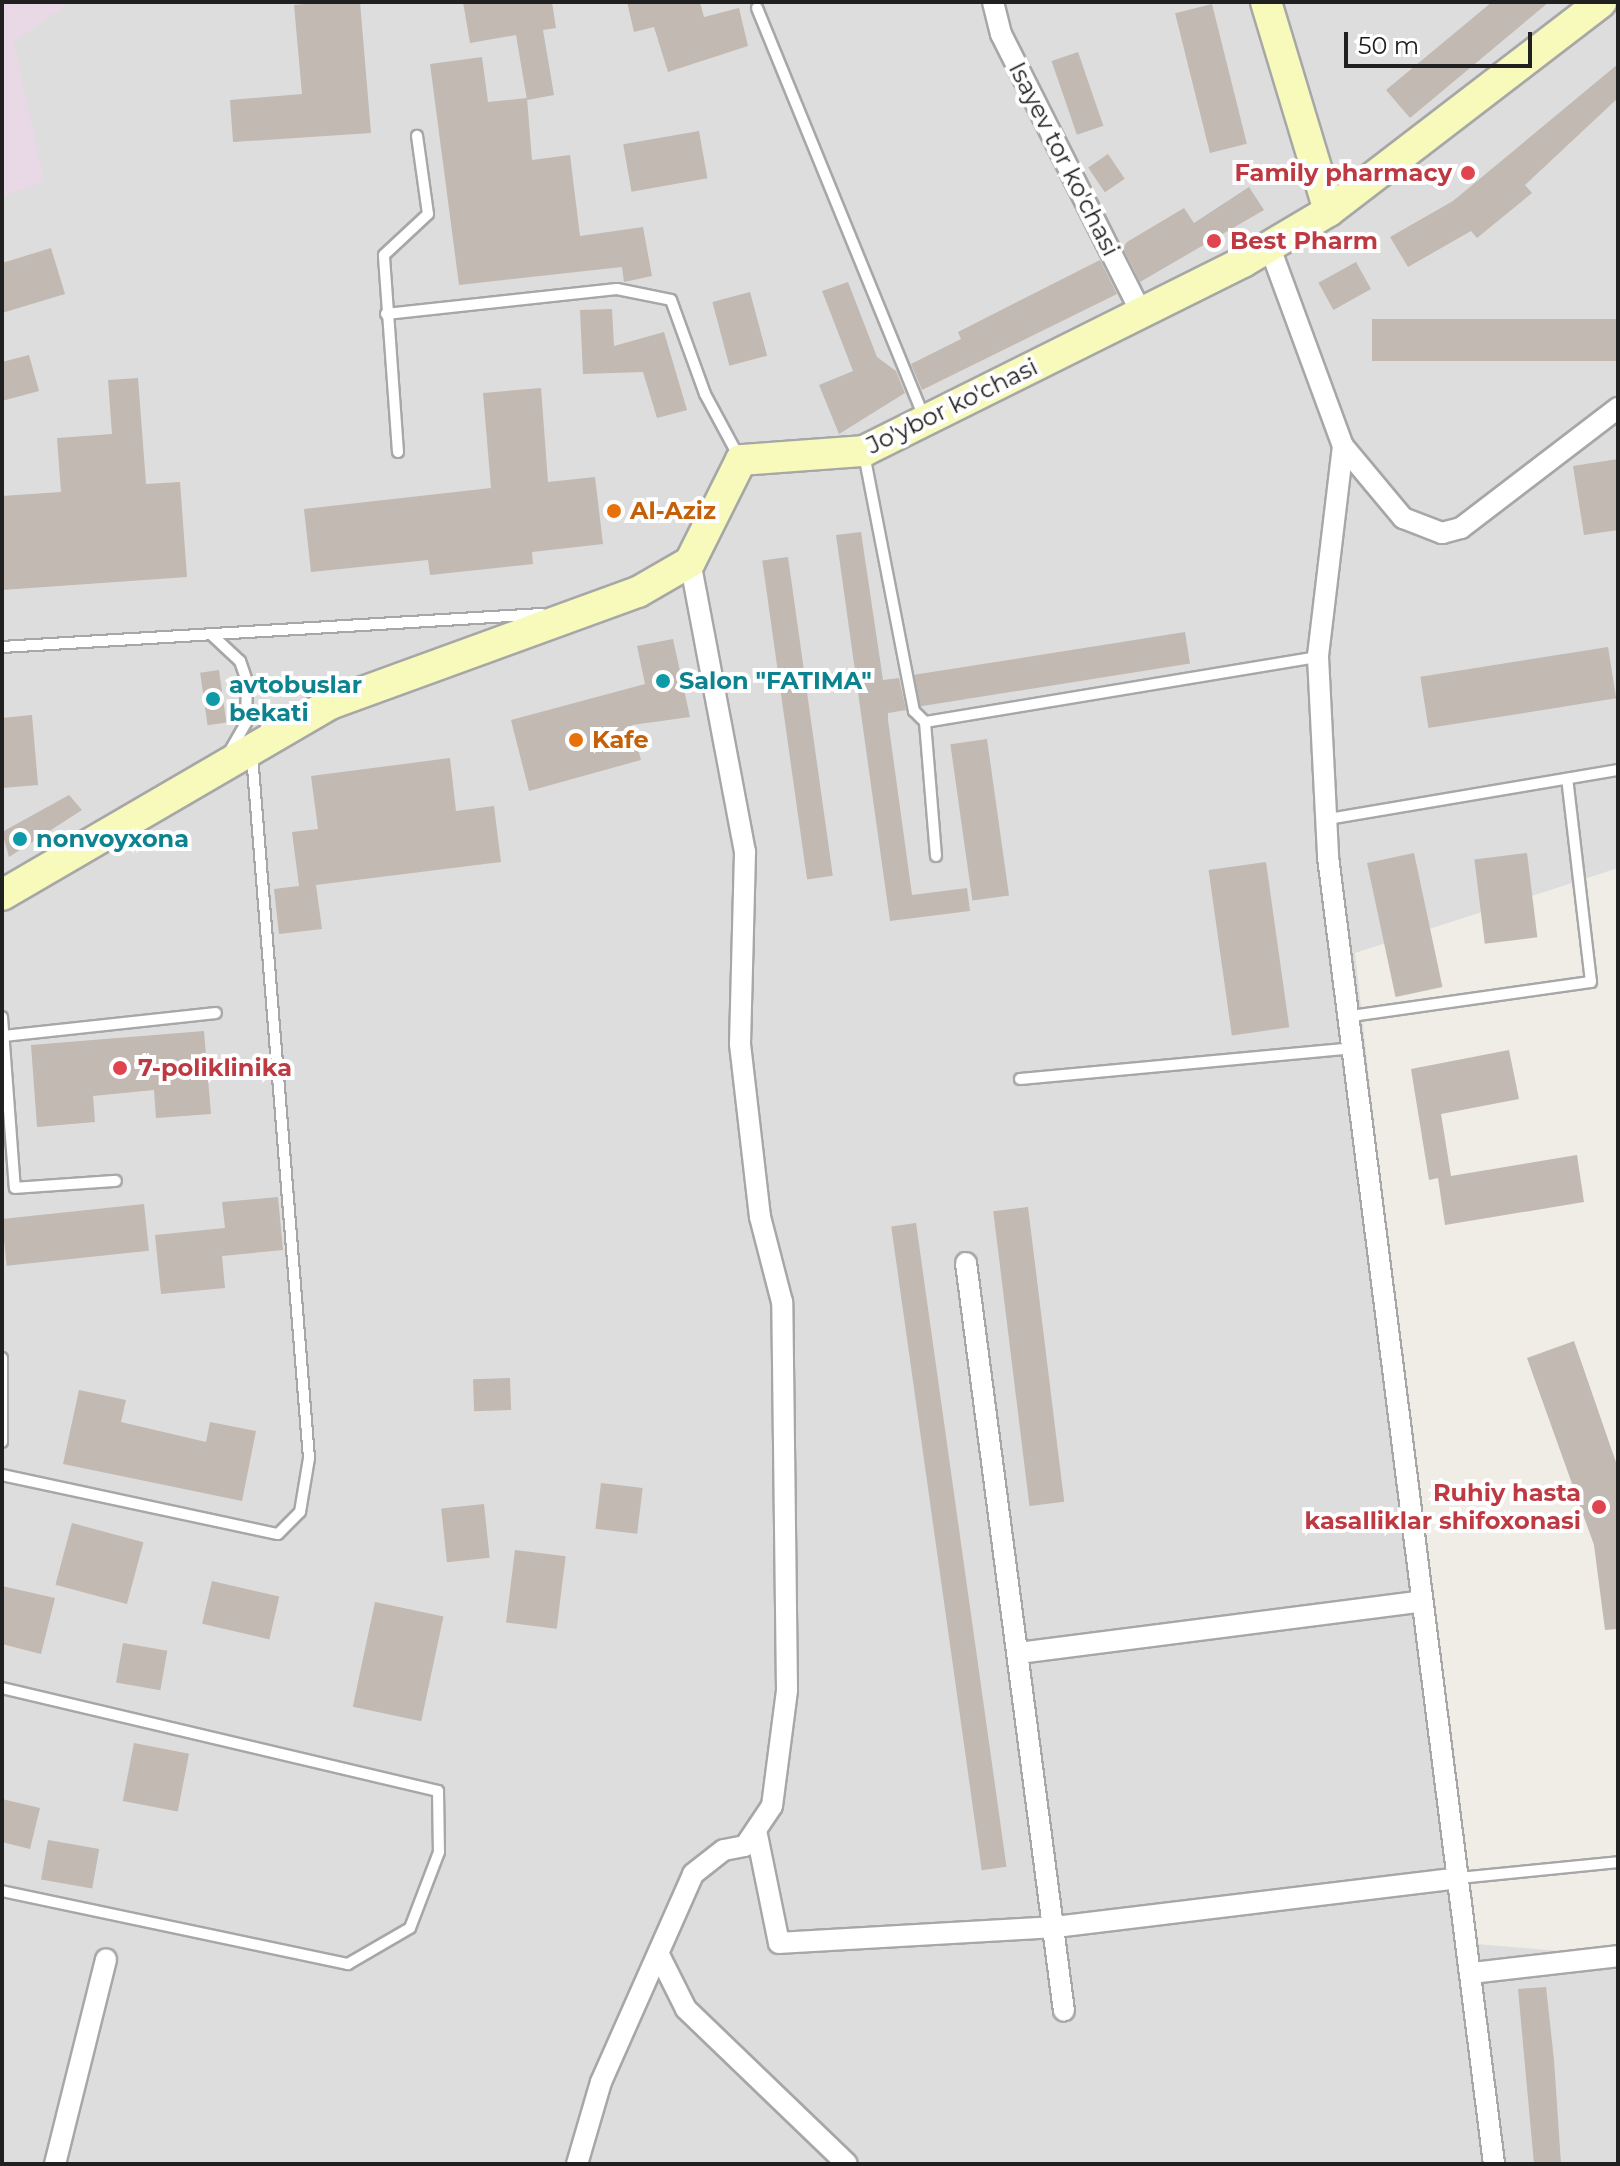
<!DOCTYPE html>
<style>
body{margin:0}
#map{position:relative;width:1620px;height:2166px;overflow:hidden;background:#f0ede6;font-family:Montserrat,sans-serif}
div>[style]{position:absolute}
.residential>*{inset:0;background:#dedddd}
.industrial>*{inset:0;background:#e9d8e6}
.building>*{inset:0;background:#c1b9b2;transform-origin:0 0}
.roads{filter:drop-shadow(2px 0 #a7a7a7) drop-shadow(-2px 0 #a7a7a7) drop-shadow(0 2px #a7a7a7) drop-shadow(0 -2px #a7a7a7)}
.lane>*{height:10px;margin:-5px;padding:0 5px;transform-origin:5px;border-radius:5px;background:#fff}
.street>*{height:20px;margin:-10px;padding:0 10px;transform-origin:10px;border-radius:10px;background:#fff}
.secondary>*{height:30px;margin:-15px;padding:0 15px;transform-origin:15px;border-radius:15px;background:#f7fabb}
.dots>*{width:22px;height:22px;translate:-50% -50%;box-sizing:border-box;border:4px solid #fff;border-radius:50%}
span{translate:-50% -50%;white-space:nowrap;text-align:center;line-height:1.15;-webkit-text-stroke:8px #fff;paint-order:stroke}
.street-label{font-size:24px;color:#202020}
.health-label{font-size:24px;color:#be3a42;font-weight:700}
.right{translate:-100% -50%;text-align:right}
.left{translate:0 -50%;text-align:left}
.food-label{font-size:24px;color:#c56008;font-weight:700}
.culture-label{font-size:24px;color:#0d838f;font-weight:700}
.frame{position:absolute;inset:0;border:4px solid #202020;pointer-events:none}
.scale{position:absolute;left:1344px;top:32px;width:188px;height:36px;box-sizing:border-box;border:4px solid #202020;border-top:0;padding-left:10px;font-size:24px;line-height:28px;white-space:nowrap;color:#202020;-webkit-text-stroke:6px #fff;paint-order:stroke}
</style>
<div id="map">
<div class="residential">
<i style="clip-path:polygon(2px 2px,1618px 2px,1618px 868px,1355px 953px,1466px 1943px,1618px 1956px,1618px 2164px,2px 2164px)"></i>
</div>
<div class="industrial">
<i style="clip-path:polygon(2px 2px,71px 2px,14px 42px,44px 182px,2px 196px)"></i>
</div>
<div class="building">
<i style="clip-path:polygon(327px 2px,360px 2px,371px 133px,233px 142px,230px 100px,302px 94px,294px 5px)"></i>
<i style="clip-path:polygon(463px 2px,552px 2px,556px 28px,543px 30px,554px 95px,527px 100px,516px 35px,470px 43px)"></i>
<i style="clip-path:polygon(627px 2px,700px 2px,704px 17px,739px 8px,748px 46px,668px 72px,654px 27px,634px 32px)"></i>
<i style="clip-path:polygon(1492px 2px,1549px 2px,1410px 118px,1386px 90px)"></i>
<i style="left:1212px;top:4px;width:144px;height:38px;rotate:76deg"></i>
<i style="left:1078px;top:52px;width:78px;height:28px;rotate:71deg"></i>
<i style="clip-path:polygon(482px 57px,488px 102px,527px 98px,532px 160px,570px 155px,580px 236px,643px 227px,652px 276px,624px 282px,622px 267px,459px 285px,430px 64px)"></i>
<i style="clip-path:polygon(1618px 64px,1618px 98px,1525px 185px,1532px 193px,1477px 238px,1471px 231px,1408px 267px,1390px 237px,1453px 201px)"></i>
<i style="left:699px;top:131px;width:48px;height:77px;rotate:80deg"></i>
<i style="left:1108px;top:154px;width:30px;height:24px;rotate:56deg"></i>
<i style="clip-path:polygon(1249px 187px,1264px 210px,1140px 282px,1123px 248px,1127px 242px,1184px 208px,1194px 223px)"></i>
<i style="clip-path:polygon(51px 248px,65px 294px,2px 313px,2px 263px)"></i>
<i style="clip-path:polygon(1100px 260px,1117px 294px,922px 390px,911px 364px,961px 339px,958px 332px)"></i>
<i style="left:1356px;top:262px;width:31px;height:43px;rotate:61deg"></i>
<i style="clip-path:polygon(848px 282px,877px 357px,896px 371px,905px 393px,839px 434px,819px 385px,853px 371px,822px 291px)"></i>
<i style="left:750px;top:292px;width:66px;height:39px;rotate:75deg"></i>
<i style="clip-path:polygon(612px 309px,614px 346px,664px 332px,687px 410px,657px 418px,643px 372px,583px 374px,580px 310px)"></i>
<i style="left:1618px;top:319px;width:42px;height:246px;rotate:90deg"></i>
<i style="clip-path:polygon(29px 355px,39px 391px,2px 401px,2px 362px)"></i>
<i style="clip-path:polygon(138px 378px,146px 484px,180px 482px,187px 577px,2px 590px,2px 496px,61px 492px,57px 438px,112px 434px,108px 380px)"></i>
<i style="clip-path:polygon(541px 388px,548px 482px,595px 477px,603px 544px,532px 552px,533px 564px,430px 575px,428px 560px,311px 572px,304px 509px,491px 488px,483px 393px)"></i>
<i style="clip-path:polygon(1618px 459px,1618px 530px,1584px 535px,1573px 466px)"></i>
<i style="clip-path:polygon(861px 532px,883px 680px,899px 678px,906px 710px,888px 713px,888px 720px,912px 895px,967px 888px,970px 911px,890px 921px,836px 535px)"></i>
<i style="left:788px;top:557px;width:322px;height:26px;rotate:82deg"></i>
<i style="left:1185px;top:632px;width:32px;height:274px;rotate:81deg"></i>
<i style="clip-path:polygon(673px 639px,690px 717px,632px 725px,641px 760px,529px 791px,511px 720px,645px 684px,637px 646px)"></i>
<i style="left:1608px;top:647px;width:52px;height:190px;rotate:81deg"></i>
<i style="left:219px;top:670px;width:53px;height:19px;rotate:82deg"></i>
<i style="clip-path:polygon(32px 715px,38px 785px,2px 788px,2px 718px)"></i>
<i style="left:987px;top:739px;width:158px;height:37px;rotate:82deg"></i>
<i style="clip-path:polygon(450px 758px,456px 811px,494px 806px,501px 862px,316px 885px,322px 929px,279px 934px,274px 889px,299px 886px,292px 832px,318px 829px,311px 776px)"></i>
<i style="clip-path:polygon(69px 795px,82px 810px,9px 857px,2px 832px)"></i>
<i style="left:1414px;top:853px;width:137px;height:48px;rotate:78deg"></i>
<i style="left:1527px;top:853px;width:85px;height:53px;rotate:83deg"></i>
<i style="left:1266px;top:862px;width:167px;height:58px;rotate:82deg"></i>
<i style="clip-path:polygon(204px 1031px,211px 1114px,156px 1118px,154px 1090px,93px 1096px,95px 1122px,37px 1127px,31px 1045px)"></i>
<i style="clip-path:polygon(1509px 1050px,1519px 1099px,1441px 1114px,1451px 1176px,1577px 1155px,1584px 1202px,1445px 1225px,1438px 1178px,1429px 1180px,1411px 1069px)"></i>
<i style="clip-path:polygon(278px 1197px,283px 1250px,222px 1256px,225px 1288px,161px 1294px,155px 1235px,225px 1228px,222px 1202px)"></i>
<i style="left:144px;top:1204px;width:47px;height:143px;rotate:84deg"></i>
<i style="left:1028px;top:1207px;width:297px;height:35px;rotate:83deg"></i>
<i style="left:916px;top:1223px;width:650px;height:25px;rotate:82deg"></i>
<i style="clip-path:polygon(1574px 1341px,1618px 1468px,1618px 1629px,1605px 1630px,1594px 1545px,1527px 1358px)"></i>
<i style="left:510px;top:1378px;width:32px;height:37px;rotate:88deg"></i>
<i style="clip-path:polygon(79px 1390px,126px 1400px,121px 1422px,206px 1442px,210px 1422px,256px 1431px,242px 1501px,63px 1464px)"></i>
<i style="left:601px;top:1483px;width:42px;height:46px;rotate:7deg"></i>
<i style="left:484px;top:1504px;width:54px;height:43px;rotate:84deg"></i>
<i style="left:72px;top:1523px;width:74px;height:64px;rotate:15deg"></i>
<i style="left:515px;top:1550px;width:51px;height:73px;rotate:7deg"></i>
<i style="left:212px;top:1581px;width:69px;height:44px;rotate:13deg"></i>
<i style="clip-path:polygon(2px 1586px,55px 1598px,41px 1654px,2px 1644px)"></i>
<i style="left:375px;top:1602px;width:70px;height:107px;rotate:12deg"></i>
<i style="left:123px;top:1643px;width:45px;height:40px;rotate:10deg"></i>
<i style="left:134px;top:1743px;width:56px;height:59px;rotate:11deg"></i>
<i style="clip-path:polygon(2px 1799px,40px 1808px,30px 1849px,2px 1842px)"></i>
<i style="left:48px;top:1840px;width:52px;height:40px;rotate:10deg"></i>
<i style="clip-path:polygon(1546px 1987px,1554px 2060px,1561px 2164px,1534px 2164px,1518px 1989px)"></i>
</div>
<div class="roads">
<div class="lane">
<i style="left:757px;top:8px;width:442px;rotate:67.8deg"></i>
<i style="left:386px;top:314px;width:232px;rotate:-6.2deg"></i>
<i style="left:617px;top:289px;width:55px;rotate:11.5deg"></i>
<i style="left:671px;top:300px;width:100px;rotate:70.1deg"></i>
<i style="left:705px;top:394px;width:74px;rotate:61.7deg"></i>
<i style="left:398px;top:452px;width:197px;rotate:-94.1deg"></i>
<i style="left:384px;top:255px;width:60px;rotate:-43deg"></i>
<i style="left:428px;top:214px;width:79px;rotate:-98deg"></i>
<i style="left:864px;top:454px;width:262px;rotate:79deg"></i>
<i style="left:914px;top:711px;width:16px;rotate:45deg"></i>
<i style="left:213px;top:636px;width:37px;rotate:43deg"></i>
<i style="left:240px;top:661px;width:21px;rotate:71deg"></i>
<i style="left:247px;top:681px;width:42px;rotate:91.4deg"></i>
<i style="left:246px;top:723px;width:32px;rotate:120deg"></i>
<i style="left:2px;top:647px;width:541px;rotate:-3.5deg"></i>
<i style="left:1328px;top:819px;width:294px;rotate:-9.6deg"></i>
<i style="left:936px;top:856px;width:134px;rotate:-94.7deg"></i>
<i style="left:925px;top:722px;width:398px;rotate:-9.4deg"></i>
<i style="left:1351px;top:1016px;width:242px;rotate:-8.1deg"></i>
<i style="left:1591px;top:982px;width:204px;rotate:-96.7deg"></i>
<i style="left:2px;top:1017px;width:171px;rotate:85.7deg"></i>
<i style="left:15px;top:1188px;width:101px;rotate:-4deg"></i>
<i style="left:4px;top:1036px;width:213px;rotate:-6.2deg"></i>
<i style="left:1020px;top:1079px;width:334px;rotate:-5.3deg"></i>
<i style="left:2px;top:1358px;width:84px;rotate:90deg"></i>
<i style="left:2px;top:1475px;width:282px;rotate:12.1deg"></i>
<i style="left:278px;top:1534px;width:31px;rotate:-45deg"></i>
<i style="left:300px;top:1512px;width:55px;rotate:-80.5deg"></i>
<i style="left:309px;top:1458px;width:705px;rotate:-94.64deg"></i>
<i style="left:2px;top:1688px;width:448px;rotate:13.3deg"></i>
<i style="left:438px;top:1791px;width:61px;rotate:89.1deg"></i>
<i style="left:439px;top:1852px;width:81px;rotate:110.9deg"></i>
<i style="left:410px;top:1928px;width:72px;rotate:149.9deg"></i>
<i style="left:348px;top:1964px;width:354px;rotate:-168.1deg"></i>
<i style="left:1459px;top:1878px;width:160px;rotate:-5.7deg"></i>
</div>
<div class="street">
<i style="left:993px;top:2px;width:33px;rotate:76deg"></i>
<i style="left:1001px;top:34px;width:313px;rotate:63.3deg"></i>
<i style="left:1269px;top:245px;width:214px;rotate:69.8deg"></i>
<i style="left:1343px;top:446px;width:212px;rotate:96.8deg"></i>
<i style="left:1318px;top:657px;width:200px;rotate:87.1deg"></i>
<i style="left:1328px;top:857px;width:1317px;rotate:82.76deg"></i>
<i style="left:1343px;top:446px;width:94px;rotate:50.2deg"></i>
<i style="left:1403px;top:518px;width:42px;rotate:21deg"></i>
<i style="left:1442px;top:533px;width:20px;rotate:-15deg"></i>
<i style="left:1461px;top:528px;width:198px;rotate:-37.4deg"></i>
<i style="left:966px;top:1263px;width:754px;rotate:82.54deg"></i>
<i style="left:1019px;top:1653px;width:401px;rotate:-7.3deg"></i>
<i style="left:757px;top:1835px;width:110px;rotate:78.5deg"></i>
<i style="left:779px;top:1943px;width:276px;rotate:-3.3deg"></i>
<i style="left:1055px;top:1927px;width:407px;rotate:-6.9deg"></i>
<i style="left:659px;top:1955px;width:60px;rotate:63.4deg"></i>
<i style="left:686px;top:2009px;width:223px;rotate:43.9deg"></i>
<i style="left:1472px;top:1973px;width:147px;rotate:-6.6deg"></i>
<i style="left:55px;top:2164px;width:211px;rotate:-76deg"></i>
<i style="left:577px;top:2164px;width:85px;rotate:-73.7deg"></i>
<i style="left:601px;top:2082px;width:227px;rotate:-66.1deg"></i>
<i style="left:693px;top:1874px;width:39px;rotate:-38deg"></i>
<i style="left:724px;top:1850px;width:21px;rotate:-11deg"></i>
<i style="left:745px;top:1846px;width:48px;rotate:-56deg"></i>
<i style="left:772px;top:1806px;width:117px;rotate:-82.6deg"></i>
<i style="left:787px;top:1690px;width:388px;rotate:-90.7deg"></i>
<i style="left:782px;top:1302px;width:88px;rotate:-104.5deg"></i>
<i style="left:760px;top:1217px;width:174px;rotate:-96.6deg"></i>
<i style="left:740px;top:1044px;width:192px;rotate:-88.5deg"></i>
<i style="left:745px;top:852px;width:295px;rotate:-100.7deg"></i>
</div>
<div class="secondary">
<i style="left:1266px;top:2px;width:218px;rotate:73.2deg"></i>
<i style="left:2px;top:895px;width:380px;rotate:-30.2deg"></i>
<i style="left:330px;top:704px;width:328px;rotate:-20deg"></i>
<i style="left:638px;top:592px;width:60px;rotate:-30deg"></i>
<i style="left:690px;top:562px;width:114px;rotate:-63.4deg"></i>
<i style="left:741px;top:460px;width:123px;rotate:-4.2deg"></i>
<i style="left:864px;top:451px;width:424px;rotate:-26.5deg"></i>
<i style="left:1243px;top:262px;width:100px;rotate:-30.7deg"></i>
<i style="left:1329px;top:211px;width:343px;rotate:-37.5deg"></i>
</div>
</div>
<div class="dots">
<i style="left:1468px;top:173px;background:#e0444e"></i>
<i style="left:1214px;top:241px;background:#e0444e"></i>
<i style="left:614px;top:511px;background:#e8710a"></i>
<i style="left:663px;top:681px;background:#0f9aa8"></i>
<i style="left:213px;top:699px;background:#0f9aa8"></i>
<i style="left:576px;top:740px;background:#e8710a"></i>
<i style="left:20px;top:839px;background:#0f9aa8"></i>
<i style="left:120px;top:1068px;background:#e0444e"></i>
<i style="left:1599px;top:1507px;background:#e0444e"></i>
</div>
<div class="street-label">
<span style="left:1064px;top:159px;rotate:63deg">Isayev tor ko'chasi</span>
<span style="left:952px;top:406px;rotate:-26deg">Jo'ybor ko'chasi</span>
</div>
<div class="health-label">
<span class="right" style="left:1452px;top:173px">Family pharmacy</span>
<span class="left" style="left:1230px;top:241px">Best Pharm</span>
<span class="left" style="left:138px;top:1068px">7-poliklinika</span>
<span class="right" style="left:1581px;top:1507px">Ruhiy hasta<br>kasalliklar shifoxonasi</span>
</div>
<div class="food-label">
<span class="left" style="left:630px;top:511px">Al-Aziz</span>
<span class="left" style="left:592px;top:740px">Kafe</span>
</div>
<div class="culture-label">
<span class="left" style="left:679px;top:681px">Salon "FATIMA"</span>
<span class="left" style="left:229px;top:699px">avtobuslar<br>bekati</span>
<span class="left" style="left:36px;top:839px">nonvoyxona</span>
</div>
<div class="frame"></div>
<div class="scale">50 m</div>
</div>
